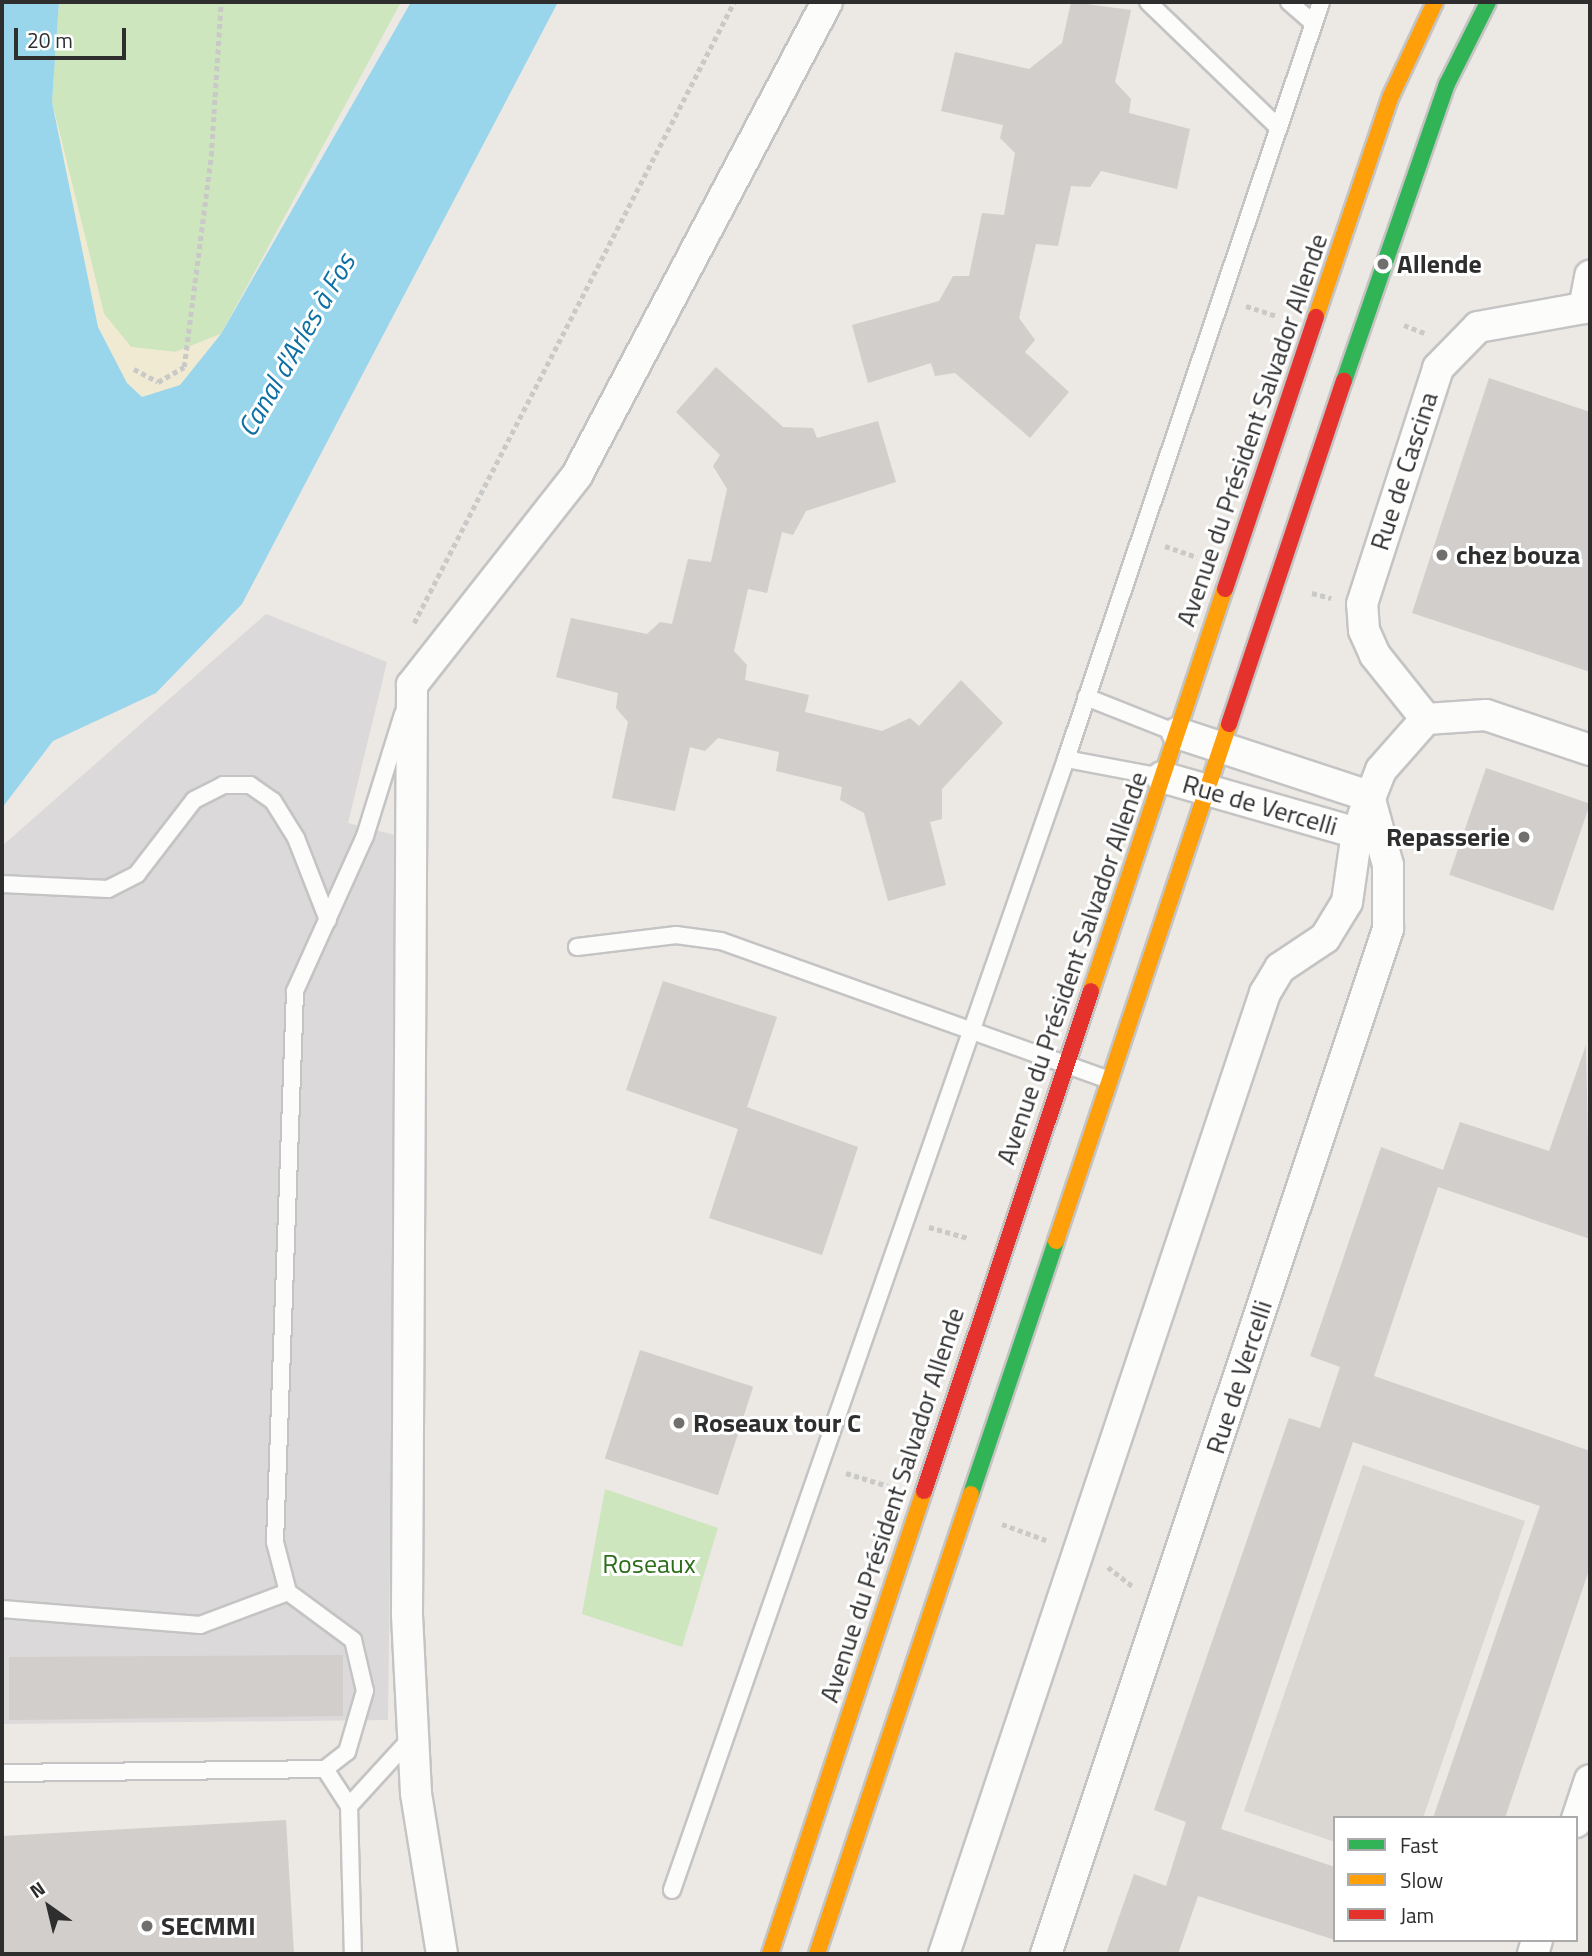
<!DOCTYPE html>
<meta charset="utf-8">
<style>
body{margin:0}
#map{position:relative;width:1592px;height:1956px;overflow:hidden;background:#ece8e4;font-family:"Titillium Web",sans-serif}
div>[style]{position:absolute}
.industrial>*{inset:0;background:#dcd9db}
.green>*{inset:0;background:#cee6be}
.sand>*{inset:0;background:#f0ead3}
.plaza>*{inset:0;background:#dad6d2}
.water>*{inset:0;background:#99d6ec}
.building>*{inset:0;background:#d1cecb;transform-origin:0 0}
.path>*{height:4.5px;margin-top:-2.25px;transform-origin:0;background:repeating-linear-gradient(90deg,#c9c9c8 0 5px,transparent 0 8.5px)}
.roads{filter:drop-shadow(2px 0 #c5c4c5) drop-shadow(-2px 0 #c5c4c5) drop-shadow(0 2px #c5c4c5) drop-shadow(0 -2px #c5c4c5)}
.lane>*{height:16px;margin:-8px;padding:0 8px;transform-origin:8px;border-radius:8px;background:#fcfcfb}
.street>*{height:30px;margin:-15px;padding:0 15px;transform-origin:15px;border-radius:15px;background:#fcfcfb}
.fast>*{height:16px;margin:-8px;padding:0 8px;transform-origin:8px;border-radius:8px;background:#30b455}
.slow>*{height:16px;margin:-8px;padding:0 8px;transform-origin:8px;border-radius:8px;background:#ff9f0a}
.jam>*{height:16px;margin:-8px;padding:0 8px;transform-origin:8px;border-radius:8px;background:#e5322d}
.dots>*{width:19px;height:19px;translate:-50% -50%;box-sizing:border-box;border:4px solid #fff;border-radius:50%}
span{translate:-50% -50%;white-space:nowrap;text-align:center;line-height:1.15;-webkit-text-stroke:6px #fff;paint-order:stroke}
.poi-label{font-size:26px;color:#2e2e2e;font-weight:700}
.left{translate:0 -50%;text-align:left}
.right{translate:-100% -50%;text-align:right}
.street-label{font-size:26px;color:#2e2e2e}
.park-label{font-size:26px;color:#2c6e1b}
.water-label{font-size:28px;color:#0d6fa3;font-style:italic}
.frame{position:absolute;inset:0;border:4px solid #2e2e2e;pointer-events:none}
.legend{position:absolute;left:1333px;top:1816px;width:245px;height:126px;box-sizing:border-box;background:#fff;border:2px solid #ababab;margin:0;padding:9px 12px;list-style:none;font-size:21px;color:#2e2e2e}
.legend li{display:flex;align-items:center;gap:14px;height:35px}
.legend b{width:35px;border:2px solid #ababab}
.north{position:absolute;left:14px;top:1872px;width:70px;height:70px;-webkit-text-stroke:5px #fff;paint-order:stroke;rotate:326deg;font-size:19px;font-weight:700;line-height:28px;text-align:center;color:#2e2e2e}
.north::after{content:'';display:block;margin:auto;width:24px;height:32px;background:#2e2e2e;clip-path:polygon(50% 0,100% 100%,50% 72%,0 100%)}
.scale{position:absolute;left:14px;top:28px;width:112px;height:32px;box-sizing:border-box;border:4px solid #2e2e2e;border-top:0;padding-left:9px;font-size:21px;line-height:24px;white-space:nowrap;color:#2e2e2e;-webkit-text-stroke:5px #fff;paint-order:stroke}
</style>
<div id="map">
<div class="industrial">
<i style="clip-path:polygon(266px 614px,387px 662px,348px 823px,399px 836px,388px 1720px,2px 1724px,2px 846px)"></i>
</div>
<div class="green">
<i style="clip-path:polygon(59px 2px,401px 2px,221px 334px,175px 352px,131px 347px,104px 314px,52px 102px)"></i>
<i style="clip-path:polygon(605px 1489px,718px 1528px,682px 1647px,582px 1614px)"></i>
</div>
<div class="sand">
<i style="clip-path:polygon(52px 102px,104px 314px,131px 347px,175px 352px,221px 334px,180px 385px,155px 395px,142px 397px,127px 383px,98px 328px)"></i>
</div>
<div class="plaza">
<i style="clip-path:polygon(1363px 1465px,1525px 1521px,1423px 1818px,1335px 1818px,1335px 1842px,1244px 1811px)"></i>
</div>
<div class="water">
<i style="clip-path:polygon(2px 2px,59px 2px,52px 102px,98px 327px,127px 383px,142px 397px,180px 385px,221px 334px,411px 2px,558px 2px,242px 604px,156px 693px,53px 741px,2px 808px)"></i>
</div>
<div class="building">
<i style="clip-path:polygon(1071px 2px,1131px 10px,1115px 82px,1131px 99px,1129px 113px,1190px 129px,1177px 189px,1101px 171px,1090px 187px,1071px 186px,1058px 246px,1036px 244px,1019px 318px,1035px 340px,1025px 352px,1069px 392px,1030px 438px,955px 373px,935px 376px,931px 363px,868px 383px,852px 325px,939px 301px,953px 276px,969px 276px,982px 213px,1004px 215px,1015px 153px,1000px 138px,1003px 125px,941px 111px,955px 52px,1029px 69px,1062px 43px)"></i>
<i style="clip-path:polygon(716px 367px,783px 427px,813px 428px,817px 438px,878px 421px,896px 482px,806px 511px,793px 535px,782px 532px,767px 593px,748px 589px,734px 651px,747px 665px,745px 680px,809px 695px,805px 712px,882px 731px,910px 718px,919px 726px,961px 680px,1003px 723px,942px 789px,942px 819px,930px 822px,946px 885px,888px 901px,864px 813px,840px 800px,842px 787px,776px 771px,779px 752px,718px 738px,705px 751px,690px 747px,675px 811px,612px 798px,628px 722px,616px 708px,618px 693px,556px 677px,571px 618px,647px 634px,660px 622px,672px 624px,688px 559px,711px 562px,727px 489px,713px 466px,720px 455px,676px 412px)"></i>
<i style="clip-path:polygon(1489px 378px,1590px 412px,1590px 672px,1412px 613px)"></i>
<i style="left:1486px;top:768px;width:110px;height:113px;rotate:19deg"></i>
<i style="clip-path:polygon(663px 981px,777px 1017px,747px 1107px,858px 1147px,822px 1255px,709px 1218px,738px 1129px,626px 1090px)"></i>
<i style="clip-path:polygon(1586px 1045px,1590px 1239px,1438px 1187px,1374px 1376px,1590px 1451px,1590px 1567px,1505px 1818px,1433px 1818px,1540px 1506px,1353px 1442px,1221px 1829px,1335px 1867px,1335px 1940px,1198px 1896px,1178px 1954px,1106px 1954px,1134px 1874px,1166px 1886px,1186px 1822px,1154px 1810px,1289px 1418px,1320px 1428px,1340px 1367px,1310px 1356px,1381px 1147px,1443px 1170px,1460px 1122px,1549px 1151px)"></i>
<i style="left:640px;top:1350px;width:119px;height:114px;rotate:18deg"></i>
<i style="clip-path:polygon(313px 1655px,343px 1655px,343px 1716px,9px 1720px,9px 1657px)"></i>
<i style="clip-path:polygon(286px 1820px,294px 1954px,2px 1954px,2px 1836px)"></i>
</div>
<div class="path">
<i style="left:1246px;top:306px;width:33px;rotate:18deg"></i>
<i style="left:1404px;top:325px;width:22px;rotate:21deg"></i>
<i style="left:134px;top:369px;width:27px;rotate:28deg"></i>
<i style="left:158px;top:382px;width:30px;rotate:-30deg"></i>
<i style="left:184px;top:367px;width:213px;rotate:-82.7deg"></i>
<i style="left:211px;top:156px;width:154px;rotate:-86.3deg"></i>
<i style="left:1165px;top:546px;width:34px;rotate:19deg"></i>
<i style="left:1312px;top:593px;width:20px;rotate:15deg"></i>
<i style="left:414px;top:623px;width:699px;rotate:-62.74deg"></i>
<i style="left:929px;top:1227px;width:41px;rotate:15.8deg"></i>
<i style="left:846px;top:1473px;width:44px;rotate:17.2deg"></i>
<i style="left:1002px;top:1524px;width:47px;rotate:20deg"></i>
<i style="left:1108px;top:1567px;width:33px;rotate:38deg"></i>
</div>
<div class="roads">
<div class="lane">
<i style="left:1148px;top:2px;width:179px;rotate:43.9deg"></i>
<i style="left:1289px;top:2px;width:32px;rotate:41deg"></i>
<i style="left:1086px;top:697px;width:98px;rotate:21.6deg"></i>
<i style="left:1066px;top:759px;width:98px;rotate:10.6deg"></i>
<i style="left:2px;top:884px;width:106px;rotate:2.7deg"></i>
<i style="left:108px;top:889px;width:33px;rotate:-27deg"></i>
<i style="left:137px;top:874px;width:93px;rotate:-52.4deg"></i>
<i style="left:194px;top:800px;width:33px;rotate:-27deg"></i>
<i style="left:223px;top:785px;width:27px"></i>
<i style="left:250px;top:785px;width:28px;rotate:35deg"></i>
<i style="left:273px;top:801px;width:44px;rotate:58.1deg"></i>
<i style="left:296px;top:838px;width:88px;rotate:68.7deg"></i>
<i style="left:577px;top:947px;width:100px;rotate:-6.9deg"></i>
<i style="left:676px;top:935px;width:45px;rotate:7.6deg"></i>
<i style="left:721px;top:941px;width:412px;rotate:19.7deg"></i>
<i style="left:2px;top:1609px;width:199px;rotate:4.6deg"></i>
<i style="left:200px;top:1625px;width:94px;rotate:-20.6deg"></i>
<i style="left:325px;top:1769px;width:28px;rotate:-38deg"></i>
<i style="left:347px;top:1752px;width:64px;rotate:-73.6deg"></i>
<i style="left:365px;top:1691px;width:52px;rotate:-103.2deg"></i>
<i style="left:353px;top:1640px;width:81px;rotate:-143.6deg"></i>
<i style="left:288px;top:1592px;width:52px;rotate:-104.6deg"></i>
<i style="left:275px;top:1542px;width:551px;rotate:-87.92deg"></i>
<i style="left:295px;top:991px;width:170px;rotate:-65.7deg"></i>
<i style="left:365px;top:836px;width:128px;rotate:-72.7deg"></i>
<i style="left:2px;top:1773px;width:323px;rotate:-0.7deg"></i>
<i style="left:325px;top:1769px;width:44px;rotate:57deg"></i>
<i style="left:349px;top:1806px;width:148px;rotate:88.5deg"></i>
<i style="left:349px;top:1806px;width:92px;rotate:-47.6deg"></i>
<i style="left:672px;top:1890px;width:1198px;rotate:-70.79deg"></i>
<i style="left:1066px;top:759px;width:799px;rotate:-71.38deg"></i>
</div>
<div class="street">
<i style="left:1584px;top:308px;width:33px;rotate:-79deg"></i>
<i style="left:1426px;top:719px;width:82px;rotate:-128.6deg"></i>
<i style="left:1375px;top:655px;width:27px;rotate:-114deg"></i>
<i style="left:1364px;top:630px;width:26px;rotate:-94deg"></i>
<i style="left:1362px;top:604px;width:248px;rotate:-72.1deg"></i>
<i style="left:1438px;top:368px;width:57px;rotate:-45.7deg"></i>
<i style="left:1478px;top:327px;width:108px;rotate:-10.2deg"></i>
<i style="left:1426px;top:719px;width:60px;rotate:-3.8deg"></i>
<i style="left:1486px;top:715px;width:110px;rotate:18.6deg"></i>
<i style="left:1363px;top:816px;width:49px;rotate:-68.6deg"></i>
<i style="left:1381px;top:770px;width:68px;rotate:-48.6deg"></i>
<i style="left:1576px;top:1822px;width:44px;rotate:-71.6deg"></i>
<i style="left:442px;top:1954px;width:163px;rotate:-99.2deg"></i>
<i style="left:416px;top:1793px;width:180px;rotate:-92.9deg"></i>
<i style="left:407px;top:1613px;width:928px;rotate:-89.69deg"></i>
<i style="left:412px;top:685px;width:267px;rotate:-51.8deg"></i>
<i style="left:577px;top:475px;width:535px;rotate:-62.14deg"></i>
<i style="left:944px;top:1954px;width:1013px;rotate:-71.53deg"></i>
<i style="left:1265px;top:993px;width:29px;rotate:-59deg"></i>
<i style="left:1280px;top:968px;width:54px;rotate:-33.7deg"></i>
<i style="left:1325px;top:938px;width:42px;rotate:-58.6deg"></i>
<i style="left:1347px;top:902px;width:70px;rotate:-81.8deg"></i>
<i style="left:1357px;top:833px;width:203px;rotate:-164deg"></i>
<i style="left:1046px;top:1954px;width:1081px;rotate:-71.55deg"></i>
<i style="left:1388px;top:929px;width:64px;rotate:-90deg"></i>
<i style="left:1388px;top:865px;width:72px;rotate:-105.4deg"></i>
<i style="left:1369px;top:796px;width:202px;rotate:-161.8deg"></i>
<i style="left:1533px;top:1954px;width:15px;rotate:-74deg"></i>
</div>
<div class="fast">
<i style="left:1344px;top:381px;width:314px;rotate:-70.9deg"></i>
<i style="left:1447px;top:84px;width:92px;rotate:-63.4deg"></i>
<i style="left:971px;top:1494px;width:267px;rotate:-71.4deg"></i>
</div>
<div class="slow">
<i style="left:1316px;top:317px;width:233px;rotate:-71.3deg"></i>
<i style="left:1391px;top:96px;width:104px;rotate:-64.9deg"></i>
<i style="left:1091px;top:991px;width:424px;rotate:-71.6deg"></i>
<i style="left:1056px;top:1241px;width:545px;rotate:-71.5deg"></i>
<i style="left:770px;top:1954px;width:488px;rotate:-71.6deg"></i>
<i style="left:817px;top:1954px;width:485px;rotate:-71.5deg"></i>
</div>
<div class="jam">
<i style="left:1225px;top:589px;width:287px;rotate:-71.5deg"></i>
<i style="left:1229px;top:724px;width:362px;rotate:-71.5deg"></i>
<i style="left:924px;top:1491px;width:527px;rotate:-71.53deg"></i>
</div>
</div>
<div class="dots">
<i style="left:1383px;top:264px;background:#706f6e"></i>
<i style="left:1442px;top:555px;background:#706f6e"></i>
<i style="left:1524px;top:837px;background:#706f6e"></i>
<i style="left:679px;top:1423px;background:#706f6e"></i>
<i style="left:147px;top:1926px;background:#706f6e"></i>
</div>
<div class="poi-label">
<span class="left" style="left:1397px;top:264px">Allende</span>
<span class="left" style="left:1456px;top:555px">chez bouza</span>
<span class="right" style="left:1510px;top:837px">Repasserie</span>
<span class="left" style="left:693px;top:1423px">Roseaux tour C</span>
<span class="left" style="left:161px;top:1926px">SECMMI</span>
</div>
<div class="street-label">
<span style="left:1252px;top:430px;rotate:-71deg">Avenue du Président Salvador Allende</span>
<span style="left:1404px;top:471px;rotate:-72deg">Rue de Cascina</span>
<span style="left:1260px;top:805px;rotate:16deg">Rue de Vercelli</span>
<span style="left:1072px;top:968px;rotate:-71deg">Avenue du Président Salvador Allende</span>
<span style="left:1239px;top:1377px;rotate:-72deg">Rue de Vercelli</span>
<span style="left:892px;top:1505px;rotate:-72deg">Avenue du Président Salvador Allende</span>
</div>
<div class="park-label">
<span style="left:649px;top:1564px">Roseaux</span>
</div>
<div class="water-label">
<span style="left:296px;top:345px;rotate:-60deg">Canal d'Arles à Fos</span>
</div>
<div class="frame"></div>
<ul class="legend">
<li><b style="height:9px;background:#30b455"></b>Fast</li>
<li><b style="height:9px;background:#ff9f0a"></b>Slow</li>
<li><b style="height:9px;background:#e5322d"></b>Jam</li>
</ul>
<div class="north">N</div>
<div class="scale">20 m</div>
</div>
